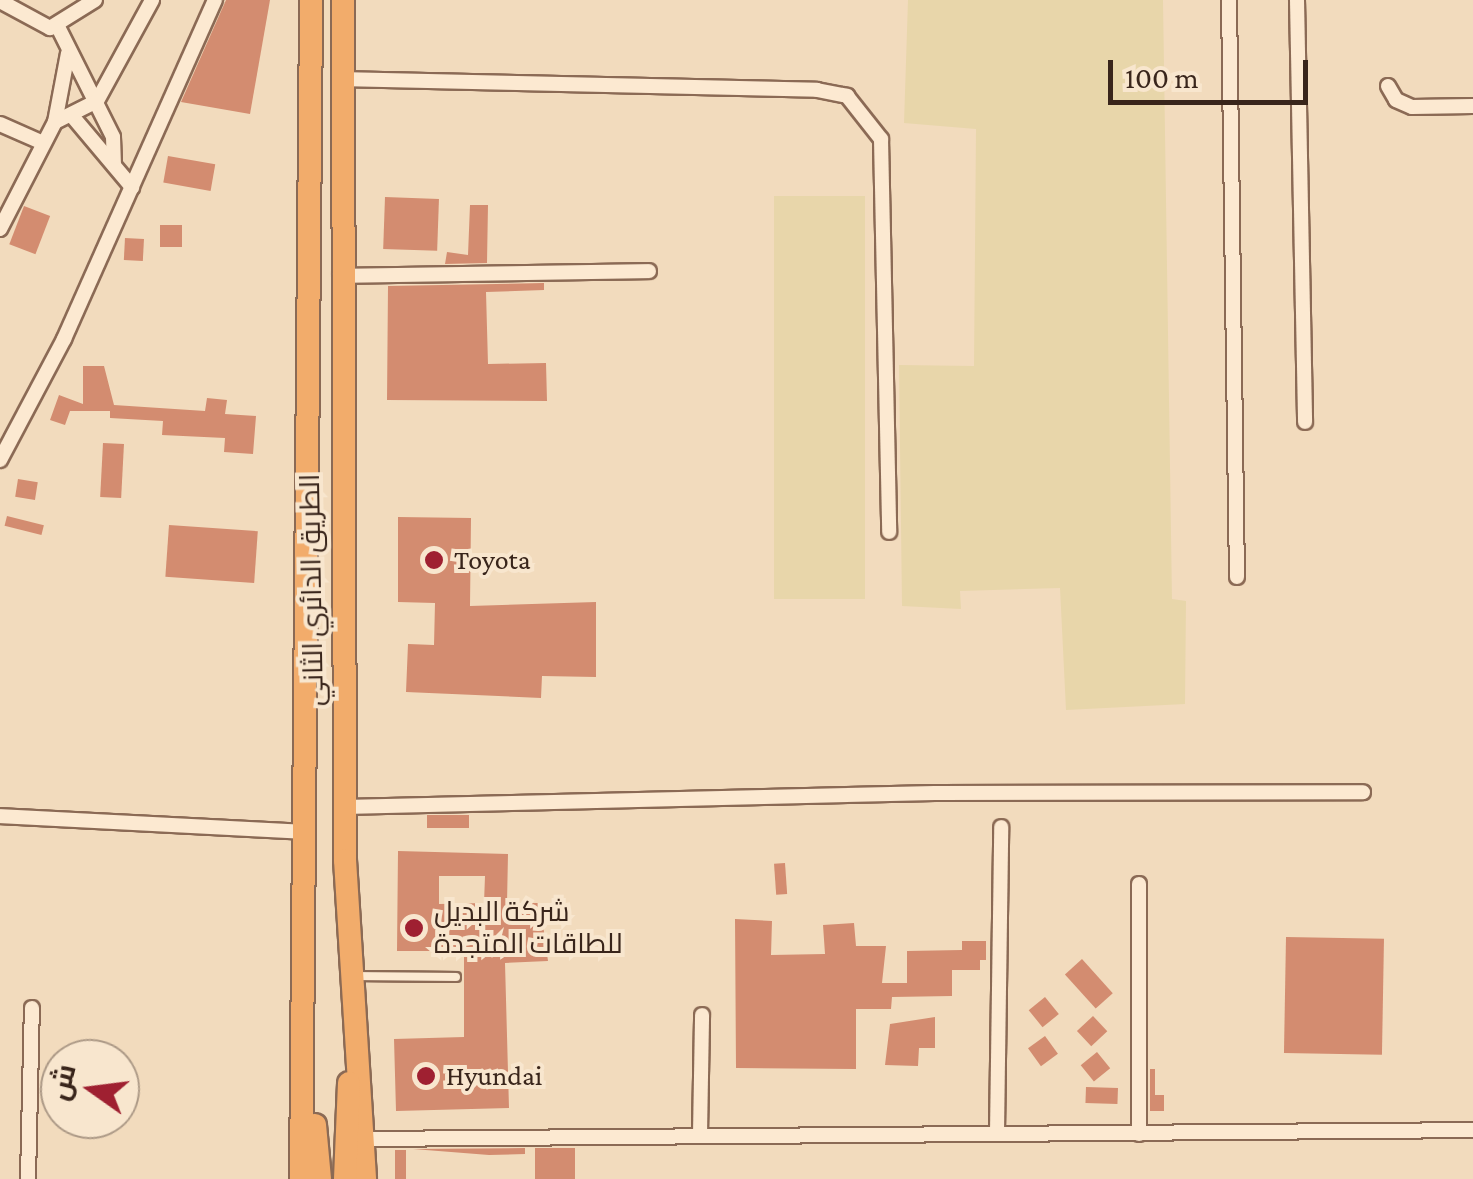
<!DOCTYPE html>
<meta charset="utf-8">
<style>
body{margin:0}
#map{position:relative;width:1473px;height:1179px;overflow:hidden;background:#f2dbbd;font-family:"Crimson Pro",Cairo,serif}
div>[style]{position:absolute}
.farmland>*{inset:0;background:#e8d6aa;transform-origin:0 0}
.building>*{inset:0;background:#d38c70;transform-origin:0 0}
.roads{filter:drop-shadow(2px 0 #8b6a55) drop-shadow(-2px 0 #8b6a55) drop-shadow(0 2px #8b6a55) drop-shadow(0 -2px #8b6a55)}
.service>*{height:8px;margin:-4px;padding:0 4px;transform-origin:4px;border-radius:4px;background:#fce9d1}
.minor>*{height:14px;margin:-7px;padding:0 7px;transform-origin:7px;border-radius:7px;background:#fce9d1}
.trunk>*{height:22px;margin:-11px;padding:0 11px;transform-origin:11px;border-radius:11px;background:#f2ac6b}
.dots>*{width:28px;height:28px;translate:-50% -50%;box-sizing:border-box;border:5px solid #f8e6ce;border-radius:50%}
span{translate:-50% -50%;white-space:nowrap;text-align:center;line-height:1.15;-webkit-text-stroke:8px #f8e6ce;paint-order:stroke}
.poi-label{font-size:28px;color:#39251b}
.left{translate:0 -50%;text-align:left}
.street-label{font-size:28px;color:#39251b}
.north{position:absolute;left:40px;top:1039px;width:100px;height:100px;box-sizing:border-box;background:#f8e6ce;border:2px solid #ac9986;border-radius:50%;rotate:284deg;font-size:28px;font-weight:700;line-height:40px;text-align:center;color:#39251b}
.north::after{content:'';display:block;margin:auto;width:35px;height:45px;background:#9f2031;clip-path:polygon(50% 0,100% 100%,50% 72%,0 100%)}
.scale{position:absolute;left:1108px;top:60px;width:200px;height:45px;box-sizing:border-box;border:5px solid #39251b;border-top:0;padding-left:12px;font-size:30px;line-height:35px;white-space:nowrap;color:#39251b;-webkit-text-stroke:8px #f8e6ce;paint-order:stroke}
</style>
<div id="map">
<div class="farmland">
<i style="clip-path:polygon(908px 0,1163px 0,1172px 599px,1186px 601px,1185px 704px,1066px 710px,1060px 588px,960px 591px,961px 609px,902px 606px,899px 365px,974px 366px,976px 129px,904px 123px)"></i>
<i style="left:774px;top:196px;width:91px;height:403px"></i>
</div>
<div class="building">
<i style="clip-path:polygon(226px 0,270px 0,250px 114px,181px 102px)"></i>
<i style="left:168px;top:156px;width:48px;height:27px;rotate:10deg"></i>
<i style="left:385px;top:197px;width:54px;height:52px;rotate:2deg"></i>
<i style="clip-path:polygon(470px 205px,488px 205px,487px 263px,445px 264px,447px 252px,468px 255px)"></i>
<i style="left:24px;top:206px;width:28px;height:41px;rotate:21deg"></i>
<i style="left:160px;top:225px;width:22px;height:22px"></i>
<i style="left:125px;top:238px;width:19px;height:22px;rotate:3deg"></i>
<i style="clip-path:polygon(544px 283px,544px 290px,486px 292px,488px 364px,546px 363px,547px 401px,387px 400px,388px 286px)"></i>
<i style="clip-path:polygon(83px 366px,104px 366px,114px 405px,205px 411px,207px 398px,227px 400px,225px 414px,256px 416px,253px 454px,224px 452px,225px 438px,162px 435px,163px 421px,110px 418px,110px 411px,70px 411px,65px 425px,50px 420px,59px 395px,83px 404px)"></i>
<i style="left:103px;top:443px;width:21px;height:54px;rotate:3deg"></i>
<i style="left:18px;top:479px;width:20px;height:18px;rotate:9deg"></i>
<i style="left:7px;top:516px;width:38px;height:10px;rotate:14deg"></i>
<i style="clip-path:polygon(398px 517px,471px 518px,470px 606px,596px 602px,596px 677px,542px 676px,541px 698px,406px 692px,408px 644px,434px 645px,435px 603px,398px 602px)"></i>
<i style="left:169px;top:525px;width:89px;height:52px;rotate:4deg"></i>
<i style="left:469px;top:815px;width:13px;height:42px;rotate:90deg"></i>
<i style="clip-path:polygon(evenodd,398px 851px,508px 854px,507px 903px,540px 903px,548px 961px,505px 963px,509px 1108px,396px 1111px,394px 1039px,464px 1037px,464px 951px,397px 951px,398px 851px,439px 876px,485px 876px,484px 903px,439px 904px,439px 876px)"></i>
<i style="left:785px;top:863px;width:31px;height:11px;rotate:86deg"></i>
<i style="clip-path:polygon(735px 919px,772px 921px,771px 955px,825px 954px,823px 925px,854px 923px,856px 946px,886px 946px,882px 983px,907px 983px,907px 951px,962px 950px,962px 941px,986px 941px,986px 960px,980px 960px,980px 970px,952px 970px,952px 996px,892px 997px,891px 1009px,856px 1009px,856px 1069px,736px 1068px)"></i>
<i style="left:1286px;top:937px;width:98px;height:116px;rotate:1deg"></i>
<i style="left:1082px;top:959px;width:46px;height:23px;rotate:48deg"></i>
<i style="left:1045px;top:997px;width:22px;height:21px;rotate:51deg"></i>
<i style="left:1093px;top:1016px;width:21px;height:22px;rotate:47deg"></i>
<i style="clip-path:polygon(935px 1017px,935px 1048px,919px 1048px,918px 1066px,885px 1065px,890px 1024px)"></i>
<i style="left:1045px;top:1036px;width:22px;height:21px;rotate:54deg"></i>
<i style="left:1097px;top:1052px;width:21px;height:21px;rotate:51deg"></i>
<i style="clip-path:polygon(1150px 1069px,1155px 1069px,1155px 1095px,1164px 1095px,1164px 1111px,1150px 1111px)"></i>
<i style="left:1086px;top:1087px;width:32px;height:16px;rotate:2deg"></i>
<i style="clip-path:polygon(525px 1148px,525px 1154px,489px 1155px,413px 1149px)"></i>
<i style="left:535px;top:1148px;width:40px;height:31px"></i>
<i style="left:395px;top:1150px;width:11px;height:29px"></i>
</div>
<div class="roads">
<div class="service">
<i style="left:355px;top:976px;width:101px;rotate:0.6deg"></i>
</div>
<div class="minor">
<i style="left:1229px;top:0;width:577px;rotate:89.21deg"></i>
<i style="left:1297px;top:0;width:422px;rotate:88.9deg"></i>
<i style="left:0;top:1px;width:57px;rotate:28.4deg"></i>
<i style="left:50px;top:28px;width:53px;rotate:-31.9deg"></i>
<i style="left:58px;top:27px;width:123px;rotate:63.4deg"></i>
<i style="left:113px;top:137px;width:28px;rotate:88deg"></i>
<i style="left:339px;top:79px;width:478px;rotate:1.3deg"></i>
<i style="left:817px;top:90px;width:31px;rotate:11deg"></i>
<i style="left:847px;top:96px;width:55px;rotate:51.7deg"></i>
<i style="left:881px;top:139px;width:393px;rotate:88.8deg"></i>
<i style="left:1388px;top:86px;width:16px;rotate:60deg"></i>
<i style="left:1396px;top:100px;width:17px;rotate:24deg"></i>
<i style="left:1412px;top:107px;width:61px;rotate:-0.9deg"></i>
<i style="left:73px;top:117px;width:92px;rotate:49.9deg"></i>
<i style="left:55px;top:122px;width:47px;rotate:-26.6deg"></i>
<i style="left:97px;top:101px;width:115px;rotate:-61.4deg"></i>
<i style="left:0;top:124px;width:45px;rotate:23.7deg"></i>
<i style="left:0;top:229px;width:120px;rotate:-62.8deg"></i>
<i style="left:55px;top:122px;width:70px;rotate:-79.3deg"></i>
<i style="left:340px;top:276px;width:309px;rotate:-0.9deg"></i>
<i style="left:0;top:460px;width:137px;rotate:-62.1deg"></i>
<i style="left:64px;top:339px;width:371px;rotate:-66deg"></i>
<i style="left:344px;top:807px;width:591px;rotate:-1.36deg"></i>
<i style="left:935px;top:793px;width:428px;rotate:-0.1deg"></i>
<i style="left:0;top:816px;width:305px;rotate:3deg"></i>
<i style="left:997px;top:1132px;width:305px;rotate:-89.2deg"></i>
<i style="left:700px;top:1134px;width:119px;rotate:-89deg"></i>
<i style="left:1139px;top:1134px;width:250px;rotate:-90deg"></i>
<i style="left:364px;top:1139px;width:1109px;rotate:-0.46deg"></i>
<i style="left:28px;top:1179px;width:171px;rotate:-88.7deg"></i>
</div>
<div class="trunk">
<i style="left:343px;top:0;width:860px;rotate:89.87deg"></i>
<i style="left:345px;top:860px;width:320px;rotate:86.4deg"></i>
<i style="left:315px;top:1125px;width:54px;rotate:84.7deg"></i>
<i style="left:301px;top:1179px;width:1179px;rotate:-89.51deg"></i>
<i style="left:345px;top:1179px;width:96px;rotate:-87.6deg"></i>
</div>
</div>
<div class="dots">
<i style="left:434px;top:560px;background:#9f2031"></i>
<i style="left:414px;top:928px;background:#9f2031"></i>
<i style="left:426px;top:1076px;background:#9f2031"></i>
</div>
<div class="poi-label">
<span class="left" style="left:454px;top:560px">Toyota</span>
<span class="left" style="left:434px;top:928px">شركة البديل<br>للطاقات المتجدة</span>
<span class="left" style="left:446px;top:1076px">Hyundai</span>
</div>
<div class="street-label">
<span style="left:312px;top:590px;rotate:-91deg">الطريق الدائري الثاني</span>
</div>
<div class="north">ش</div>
<div class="scale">100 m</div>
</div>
